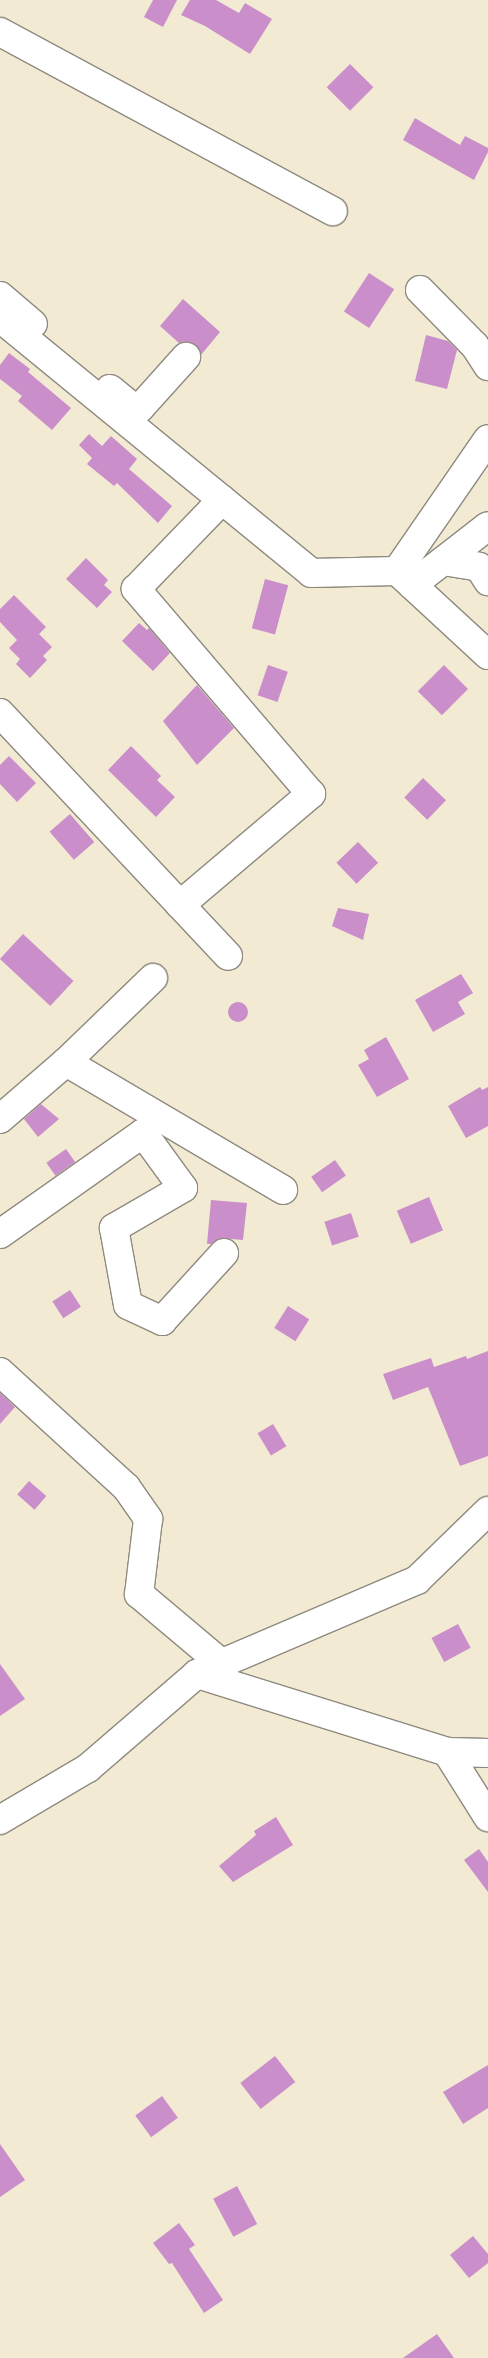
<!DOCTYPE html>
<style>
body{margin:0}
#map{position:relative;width:488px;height:2358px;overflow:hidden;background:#f2ead3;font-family:"Libre Bodoni",serif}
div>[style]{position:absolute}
.building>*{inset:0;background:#ca8fca;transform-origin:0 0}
.round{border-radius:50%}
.roads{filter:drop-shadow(1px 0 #8e8a7f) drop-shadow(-1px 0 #8e8a7f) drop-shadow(0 1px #8e8a7f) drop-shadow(0 -1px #8e8a7f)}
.minor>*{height:28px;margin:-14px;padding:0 14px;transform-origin:14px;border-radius:14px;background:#fff}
span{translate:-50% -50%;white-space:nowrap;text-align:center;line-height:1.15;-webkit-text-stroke:5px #fdfcf7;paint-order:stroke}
</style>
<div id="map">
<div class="building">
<i style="clip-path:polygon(153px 0,177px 0,163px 27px,144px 17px)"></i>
<i style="clip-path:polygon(190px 0,216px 0,239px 13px,245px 3px,272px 19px,250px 54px,205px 26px,181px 15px)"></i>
<i style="left:350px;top:64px;width:33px;height:33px;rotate:45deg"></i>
<i style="clip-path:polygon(415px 118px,460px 145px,465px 136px,488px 148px,488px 152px,474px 180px,403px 140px)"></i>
<i style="left:369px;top:273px;width:30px;height:46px;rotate:33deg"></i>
<i style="clip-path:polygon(183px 299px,220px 332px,201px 355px,196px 345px,189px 342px,179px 343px,160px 326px)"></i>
<i style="clip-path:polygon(426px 335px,448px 341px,457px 350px,447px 389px,415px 381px)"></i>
<i style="clip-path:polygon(9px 353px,30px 369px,28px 372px,71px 408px,52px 430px,18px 401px,22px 396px,0 379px,0 365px)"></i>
<i style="clip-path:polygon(89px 434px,102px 446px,111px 436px,137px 459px,129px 469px,172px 506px,158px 523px,117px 483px,114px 486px,87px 464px,92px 458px,79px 445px)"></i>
<i style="clip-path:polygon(86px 558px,108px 580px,104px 585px,112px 592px,97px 608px,66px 579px)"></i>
<i style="left:265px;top:579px;width:24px;height:51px;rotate:15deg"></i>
<i style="clip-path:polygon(14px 595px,46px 627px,39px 634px,52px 647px,43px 656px,47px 660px,30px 678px,16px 664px,20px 659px,9px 648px,17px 640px,0 622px,0 609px)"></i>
<i style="clip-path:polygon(139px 623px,147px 630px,149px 628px,170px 653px,153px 671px,122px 641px)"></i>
<i style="left:268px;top:665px;width:21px;height:32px;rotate:19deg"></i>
<i style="left:444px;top:665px;width:34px;height:37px;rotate:45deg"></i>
<i style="clip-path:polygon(197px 685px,234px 728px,197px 765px,163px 721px)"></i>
<i style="clip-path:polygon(131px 746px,161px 776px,157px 780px,175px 797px,156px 817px,108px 770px)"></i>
<i style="clip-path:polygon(9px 756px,36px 783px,17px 802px,0 784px,0 765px)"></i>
<i style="left:423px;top:778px;width:32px;height:27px;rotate:44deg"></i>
<i style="left:70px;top:814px;width:37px;height:27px;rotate:49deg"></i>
<i style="left:358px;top:842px;width:29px;height:30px;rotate:46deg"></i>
<i style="clip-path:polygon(338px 908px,369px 914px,363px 940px,332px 926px)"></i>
<i style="left:23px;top:934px;width:69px;height:34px;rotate:43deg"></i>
<i style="clip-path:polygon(461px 974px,473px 993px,458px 1002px,465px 1014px,433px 1032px,415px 1000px)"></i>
<i class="round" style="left:228px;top:1002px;width:20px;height:20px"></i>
<i style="clip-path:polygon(386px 1037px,409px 1079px,377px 1097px,358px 1065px,369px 1059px,364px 1050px)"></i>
<i style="clip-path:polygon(480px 1087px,482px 1090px,488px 1087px,488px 1126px,466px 1138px,448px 1106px)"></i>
<i style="clip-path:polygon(41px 1104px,59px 1119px,38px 1137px,24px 1119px)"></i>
<i style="left:66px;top:1149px;width:16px;height:24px;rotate:55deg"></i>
<i style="left:335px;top:1160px;width:19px;height:29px;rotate:55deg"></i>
<i style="left:429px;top:1197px;width:36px;height:35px;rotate:67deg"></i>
<i style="clip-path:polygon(211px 1200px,247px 1203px,243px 1240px,220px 1238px,211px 1244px,207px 1244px)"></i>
<i style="left:351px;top:1213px;width:25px;height:28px;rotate:72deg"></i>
<i style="left:70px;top:1290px;width:20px;height:21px;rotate:57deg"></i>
<i style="left:288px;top:1306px;width:25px;height:26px;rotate:32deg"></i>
<i style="clip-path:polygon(488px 1351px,488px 1456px,460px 1466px,428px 1387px,393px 1400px,383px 1374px,431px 1358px,434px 1367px,466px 1356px,467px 1359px)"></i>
<i style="clip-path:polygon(0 1393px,15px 1407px,0 1424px)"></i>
<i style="left:273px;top:1424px;width:26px;height:18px;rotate:59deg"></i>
<i style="left:29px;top:1481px;width:23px;height:18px;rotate:41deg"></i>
<i style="left:458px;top:1624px;width:27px;height:30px;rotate:62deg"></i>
<i style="clip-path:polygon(0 1664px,25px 1699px,0 1716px)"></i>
<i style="clip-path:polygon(276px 1817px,293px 1845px,233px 1882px,219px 1866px,256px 1835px,254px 1831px)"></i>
<i style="clip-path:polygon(479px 1849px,488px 1862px,488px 1892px,464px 1860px)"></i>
<i style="left:275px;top:2056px;width:33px;height:44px;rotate:52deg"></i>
<i style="clip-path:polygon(488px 2065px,488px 2108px,463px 2124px,443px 2092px)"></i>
<i style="left:162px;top:2096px;width:27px;height:33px;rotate:54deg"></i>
<i style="clip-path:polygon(0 2144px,25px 2180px,0 2197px)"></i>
<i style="left:237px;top:2186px;width:43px;height:27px;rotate:62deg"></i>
<i style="clip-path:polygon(179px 2223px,195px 2245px,189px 2249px,223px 2300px,204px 2313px,172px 2263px,169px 2264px,153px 2243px)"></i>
<i style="clip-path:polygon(473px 2236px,488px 2254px,488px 2263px,469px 2278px,450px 2255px)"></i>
<i style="clip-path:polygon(437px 2334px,454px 2358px,403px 2358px)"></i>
</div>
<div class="roads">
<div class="minor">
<i style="left:0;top:32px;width:378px;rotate:28.3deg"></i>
<i style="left:420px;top:290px;width:78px;rotate:45.5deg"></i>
<i style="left:475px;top:346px;width:24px;rotate:57deg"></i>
<i style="left:0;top:296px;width:43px;rotate:40.3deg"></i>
<i style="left:0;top:318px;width:402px;rotate:39.3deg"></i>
<i style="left:311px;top:573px;width:86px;rotate:-1.3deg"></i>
<i style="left:397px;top:571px;width:124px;rotate:42.7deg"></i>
<i style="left:110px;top:389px;width:28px;rotate:39deg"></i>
<i style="left:132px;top:407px;width:8px;rotate:7deg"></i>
<i style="left:140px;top:408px;width:69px;rotate:-48deg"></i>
<i style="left:443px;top:561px;width:36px;rotate:9deg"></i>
<i style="left:479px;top:567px;width:17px;rotate:57deg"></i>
<i style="left:397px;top:571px;width:160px;rotate:-55.4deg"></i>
<i style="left:412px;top:585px;width:96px;rotate:-37.8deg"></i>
<i style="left:0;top:713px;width:333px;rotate:46.8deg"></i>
<i style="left:180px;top:905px;width:172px;rotate:-40.3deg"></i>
<i style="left:311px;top:794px;width:270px;rotate:-130.5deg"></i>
<i style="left:136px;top:589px;width:124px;rotate:-46deg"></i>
<i style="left:66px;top:1062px;width:252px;rotate:30.5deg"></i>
<i style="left:0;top:1119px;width:87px;rotate:-40.8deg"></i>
<i style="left:66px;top:1062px;width:121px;rotate:-44deg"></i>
<i style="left:0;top:1234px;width:175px;rotate:-35.2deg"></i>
<i style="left:143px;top:1133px;width:68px;rotate:54deg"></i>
<i style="left:183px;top:1188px;width:80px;rotate:149.9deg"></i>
<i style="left:114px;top:1228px;width:78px;rotate:79.7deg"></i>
<i style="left:128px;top:1305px;width:38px;rotate:25deg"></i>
<i style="left:162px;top:1321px;width:92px;rotate:-47.6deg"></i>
<i style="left:0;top:1372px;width:171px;rotate:42.4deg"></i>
<i style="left:126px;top:1487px;width:39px;rotate:55deg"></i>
<i style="left:148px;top:1519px;width:76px;rotate:96.8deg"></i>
<i style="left:139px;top:1594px;width:109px;rotate:40.1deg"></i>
<i style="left:197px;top:1674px;width:262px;rotate:17.3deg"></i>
<i style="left:447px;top:1752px;width:41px;rotate:1.4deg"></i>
<i style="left:447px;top:1752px;width:77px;rotate:57.8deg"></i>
<i style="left:0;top:1820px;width:102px;rotate:-30.6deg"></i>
<i style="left:88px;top:1768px;width:144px;rotate:-40.8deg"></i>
<i style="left:197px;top:1674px;width:239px;rotate:-23.1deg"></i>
<i style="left:417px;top:1580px;width:99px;rotate:-44.2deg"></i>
</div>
</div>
</div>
